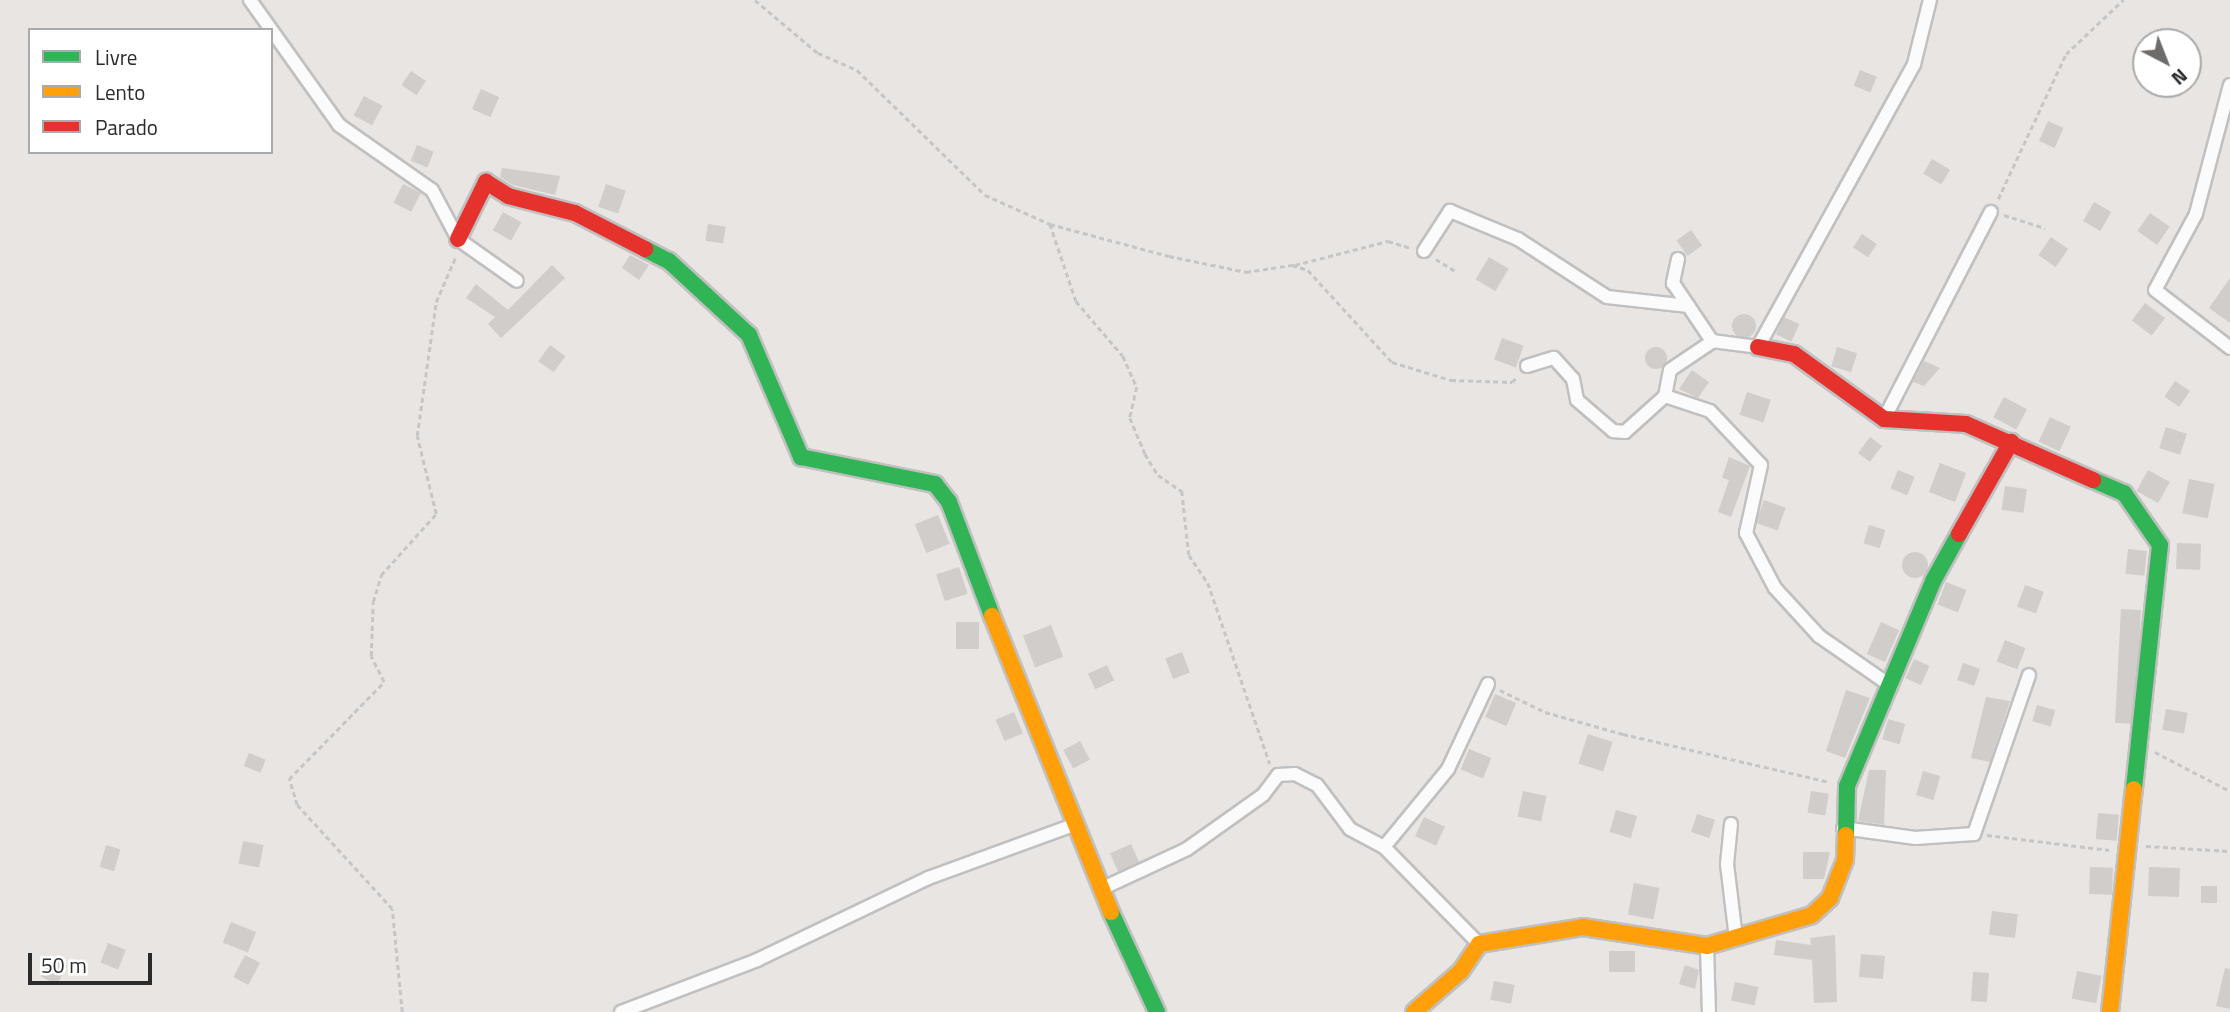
<!DOCTYPE html>
<style>
body{margin:0}
#map{position:relative;width:2230px;height:1012px;overflow:hidden;background:#e8e5e2;font-family:"Titillium Web",sans-serif}
div>[style]{position:absolute}
.building>*{inset:0;background:#d0cdcb;transform-origin:0 0}
.round{border-radius:50%}
.path>*{height:2.5px;margin-top:-1.25px;transform-origin:0;background:repeating-linear-gradient(90deg,#c6c6c6 0 5px,transparent 0 8.5px)}
.roads{filter:drop-shadow(2px 0 #c1c0c0) drop-shadow(-2px 0 #c1c0c0) drop-shadow(0 2px #c1c0c0) drop-shadow(0 -2px #c1c0c0)}
.street>*{height:12px;margin:-6px;padding:0 6px;transform-origin:6px;border-radius:6px;background:#fcfbfb}
.fast>*{height:16px;margin:-8px;padding:0 8px;transform-origin:8px;border-radius:8px;background:#30b455}
.slow>*{height:16px;margin:-8px;padding:0 8px;transform-origin:8px;border-radius:8px;background:#ff9f0a}
.jam>*{height:16px;margin:-8px;padding:0 8px;transform-origin:8px;border-radius:8px;background:#e5322d}
span{translate:-50% -50%;white-space:nowrap;text-align:center;line-height:1.15;-webkit-text-stroke:5px #fff;paint-order:stroke}
.legend{position:absolute;left:28px;top:28px;width:245px;height:126px;box-sizing:border-box;background:#fff;border:2px solid #aaa;margin:0;padding:9px 12px;list-style:none;font-size:21px;color:#2b2b2b}
.legend li{display:flex;align-items:center;gap:14px;height:35px}
.legend b{width:35px;border:2px solid #aaa}
.north{position:absolute;left:2132px;top:28px;width:70px;height:70px;box-sizing:border-box;background:#fff;border:2px solid #aaa;border-radius:50%;rotate:138deg;font-size:19px;font-weight:700;line-height:28px;text-align:center;color:#2b2b2b}
.north::after{content:'';display:block;margin:auto;width:24px;height:32px;background:#6d6c6b;clip-path:polygon(50% 0,100% 100%,50% 72%,0 100%)}
.scale{position:absolute;left:28px;top:953px;width:124px;height:32px;box-sizing:border-box;border:4px solid #2b2b2b;border-top:0;padding-left:9px;font-size:21px;line-height:24px;white-space:nowrap;color:#2b2b2b;-webkit-text-stroke:5px #fff;paint-order:stroke}
</style>
<div id="map">
<div class="building">
<i style="left:1860px;top:70px;width:18px;height:17px;rotate:22deg"></i>
<i style="left:411px;top:71px;width:18px;height:17px;rotate:34deg"></i>
<i style="left:481px;top:89px;width:20px;height:22px;rotate:24deg"></i>
<i style="left:364px;top:96px;width:21px;height:22px;rotate:28deg"></i>
<i style="left:2048px;top:121px;width:17px;height:22px;rotate:24deg"></i>
<i style="left:417px;top:145px;width:18px;height:17px;rotate:22deg"></i>
<i style="left:1932px;top:159px;width:21px;height:17px;rotate:31deg"></i>
<i style="clip-path:polygon(502px 168px,560px 176px,555px 195px,513px 185px,500px 177px)"></i>
<i style="left:403px;top:184px;width:20px;height:21px;rotate:27deg"></i>
<i style="left:606px;top:184px;width:21px;height:24px;rotate:19deg"></i>
<i style="left:2094px;top:202px;width:20px;height:22px;rotate:30deg"></i>
<i style="left:503px;top:212px;width:21px;height:21px;rotate:29deg"></i>
<i style="left:2150px;top:213px;width:24px;height:22px;rotate:35deg"></i>
<i style="left:708px;top:224px;width:18px;height:17px;rotate:9deg"></i>
<i style="left:1691px;top:230px;width:19px;height:18px;rotate:54deg"></i>
<i style="left:1862px;top:234px;width:18px;height:16px;rotate:34deg"></i>
<i style="left:2051px;top:237px;width:21px;height:22px;rotate:35deg"></i>
<i style="clip-path:polygon(630px 255px,649px 265px,639px 280px,622px 268px)"></i>
<i style="left:1489px;top:257px;width:23px;height:26px;rotate:31deg"></i>
<i style="clip-path:polygon(552px 265px,565px 278px,501px 338px,488px 324px,495px 317px,466px 298px,476px 284px,508px 310px)"></i>
<i style="clip-path:polygon(2230px 278px,2230px 323px,2209px 308px)"></i>
<i style="left:2145px;top:303px;width:25px;height:22px;rotate:37deg"></i>
<i class="round" style="left:1732px;top:314px;width:24px;height:24px"></i>
<i style="left:1784px;top:317px;width:17px;height:19px;rotate:25deg"></i>
<i style="left:1502px;top:338px;width:23px;height:23px;rotate:20deg"></i>
<i style="left:550px;top:345px;width:19px;height:20px;rotate:36deg"></i>
<i class="round" style="left:1645px;top:347px;width:22px;height:22px"></i>
<i style="left:1837px;top:347px;width:21px;height:20px;rotate:17deg"></i>
<i style="clip-path:polygon(1924px 361px,1940px 368px,1924px 386px,1913px 382px)"></i>
<i style="clip-path:polygon(1692px 370px,1709px 382px,1698px 398px,1679px 389px)"></i>
<i style="left:2175px;top:381px;width:18px;height:19px;rotate:34deg"></i>
<i style="left:1747px;top:392px;width:25px;height:24px;rotate:18deg"></i>
<i style="left:2004px;top:397px;width:26px;height:23px;rotate:28deg"></i>
<i style="left:2050px;top:417px;width:23px;height:27px;rotate:25deg"></i>
<i style="left:2166px;top:427px;width:22px;height:22px;rotate:18deg"></i>
<i style="left:1870px;top:437px;width:15px;height:20px;rotate:37deg"></i>
<i style="clip-path:polygon(1729px 457px,1750px 466px,1731px 517px,1718px 512px,1729px 480px,1722px 478px)"></i>
<i style="left:1940px;top:463px;width:28px;height:31px;rotate:21deg"></i>
<i style="left:1898px;top:470px;width:18px;height:20px;rotate:22deg"></i>
<i style="left:2148px;top:470px;width:25px;height:24px;rotate:29deg"></i>
<i style="left:2189px;top:479px;width:26px;height:35px;rotate:11deg"></i>
<i style="left:2005px;top:486px;width:22px;height:24px;rotate:8deg"></i>
<i style="left:1764px;top:500px;width:23px;height:24px;rotate:20deg"></i>
<i style="left:938px;top:515px;width:31px;height:25px;rotate:68deg"></i>
<i style="left:1869px;top:525px;width:17px;height:19px;rotate:17deg"></i>
<i style="left:2177px;top:543px;width:24px;height:26px;rotate:2deg"></i>
<i style="left:2128px;top:549px;width:19px;height:25px;rotate:6deg"></i>
<i class="round" style="left:1902px;top:552px;width:26px;height:26px"></i>
<i style="left:959px;top:567px;width:28px;height:24px;rotate:72deg"></i>
<i style="left:1946px;top:582px;width:22px;height:24px;rotate:21deg"></i>
<i style="left:2025px;top:585px;width:20px;height:23px;rotate:20deg"></i>
<i style="left:2121px;top:609px;width:20px;height:114px;rotate:3deg"></i>
<i style="left:956px;top:622px;width:23px;height:27px"></i>
<i style="left:1881px;top:622px;width:20px;height:35px;rotate:24deg"></i>
<i style="left:1051px;top:625px;width:34px;height:30px;rotate:69deg"></i>
<i style="left:2005px;top:640px;width:22px;height:23px;rotate:21deg"></i>
<i style="left:1182px;top:652px;width:22px;height:18px;rotate:69deg"></i>
<i style="left:1914px;top:659px;width:17px;height:21px;rotate:24deg"></i>
<i style="left:1963px;top:663px;width:18px;height:18px;rotate:19deg"></i>
<i style="left:1107px;top:665px;width:17px;height:21px;rotate:65deg"></i>
<i style="clip-path:polygon(1846px 690px,1870px 698px,1845px 758px,1826px 751px)"></i>
<i style="left:1495px;top:694px;width:23px;height:25px;rotate:23deg"></i>
<i style="clip-path:polygon(1986px 697px,2010px 701px,1990px 762px,1971px 758px)"></i>
<i style="left:2037px;top:705px;width:19px;height:17px;rotate:16deg"></i>
<i style="left:2166px;top:709px;width:22px;height:21px;rotate:10deg"></i>
<i style="left:1014px;top:712px;width:23px;height:20px;rotate:67deg"></i>
<i style="left:1888px;top:719px;width:18px;height:21px;rotate:16deg"></i>
<i style="left:1588px;top:734px;width:26px;height:31px;rotate:18deg"></i>
<i style="left:1080px;top:741px;width:21px;height:19px;rotate:62deg"></i>
<i style="left:1469px;top:749px;width:24px;height:22px;rotate:22deg"></i>
<i style="left:249px;top:753px;width:18px;height:14px;rotate:22deg"></i>
<i style="clip-path:polygon(1869px 770px,1886px 770px,1884px 825px,1858px 821px)"></i>
<i style="left:1923px;top:771px;width:18px;height:25px;rotate:16deg"></i>
<i style="left:1523px;top:791px;width:24px;height:26px;rotate:12deg"></i>
<i style="left:1811px;top:791px;width:18px;height:22px;rotate:9deg"></i>
<i style="left:1616px;top:810px;width:22px;height:23px;rotate:16deg"></i>
<i style="left:2098px;top:813px;width:21px;height:26px;rotate:5deg"></i>
<i style="left:1697px;top:814px;width:19px;height:19px;rotate:18deg"></i>
<i style="left:1424px;top:817px;width:23px;height:21px;rotate:25deg"></i>
<i style="left:243px;top:841px;width:21px;height:23px;rotate:11deg"></i>
<i style="left:1131px;top:844px;width:20px;height:23px;rotate:66deg"></i>
<i style="left:106px;top:845px;width:15px;height:23px;rotate:16deg"></i>
<i style="clip-path:polygon(1803px 852px,1830px 852px,1824px 879px,1803px 879px)"></i>
<i style="left:2090px;top:867px;width:23px;height:27px;rotate:2deg"></i>
<i style="left:2149px;top:867px;width:31px;height:29px;rotate:2deg"></i>
<i style="left:1634px;top:883px;width:26px;height:32px;rotate:11deg"></i>
<i style="left:2201px;top:886px;width:16px;height:17px"></i>
<i style="left:1992px;top:911px;width:26px;height:24px;rotate:7deg"></i>
<i style="left:231px;top:922px;width:27px;height:22px;rotate:22deg"></i>
<i style="clip-path:polygon(1835px 935px,1837px 1002px,1814px 1003px,1812px 960px,1774px 955px,1776px 940px,1811px 945px,1810px 938px)"></i>
<i style="left:108px;top:943px;width:19px;height:21px;rotate:21deg"></i>
<i style="left:1609px;top:951px;width:26px;height:21px"></i>
<i style="left:1861px;top:954px;width:24px;height:23px;rotate:5deg"></i>
<i style="left:245px;top:955px;width:17px;height:25px;rotate:28deg"></i>
<i style="left:51px;top:957px;width:18px;height:22px;rotate:27deg"></i>
<i style="clip-path:polygon(1685px 965px,1699px 970px,1695px 989px,1679px 984px)"></i>
<i style="clip-path:polygon(2225px 968px,2230px 969px,2230px 1009px,2216px 1006px)"></i>
<i style="left:2077px;top:971px;width:25px;height:28px;rotate:11deg"></i>
<i style="left:1973px;top:972px;width:16px;height:29px;rotate:4deg"></i>
<i style="left:1494px;top:981px;width:21px;height:19px;rotate:11deg"></i>
<i style="left:1735px;top:982px;width:24px;height:19px;rotate:12deg"></i>
</div>
<div class="path">
<i style="left:755px;top:0;width:82px;rotate:40.1deg"></i>
<i style="left:818px;top:53px;width:43px;rotate:23.6deg"></i>
<i style="left:857px;top:70px;width:179px;rotate:44.3deg"></i>
<i style="left:985px;top:195px;width:71px;rotate:24deg"></i>
<i style="left:1050px;top:224px;width:123px;rotate:15.1deg"></i>
<i style="left:1169px;top:256px;width:79px;rotate:11.7deg"></i>
<i style="left:1246px;top:272px;width:47px;rotate:-8.7deg"></i>
<i style="left:1292px;top:265px;width:17px;rotate:17deg"></i>
<i style="left:1308px;top:270px;width:125px;rotate:47.6deg"></i>
<i style="left:1392px;top:362px;width:62px;rotate:17deg"></i>
<i style="left:1451px;top:380px;width:61px;rotate:1.9deg"></i>
<i style="left:1512px;top:382px;width:7px;rotate:-45deg"></i>
<i style="left:1998px;top:199px;width:160px;rotate:-64.9deg"></i>
<i style="left:2066px;top:54px;width:79px;rotate:-43.5deg"></i>
<i style="left:2004px;top:215px;width:43px;rotate:17.6deg"></i>
<i style="left:1050px;top:224px;width:81px;rotate:71.3deg"></i>
<i style="left:1076px;top:301px;width:72px;rotate:49.5deg"></i>
<i style="left:1123px;top:356px;width:34px;rotate:66deg"></i>
<i style="left:1137px;top:387px;width:32px;rotate:103deg"></i>
<i style="left:1130px;top:418px;width:39px;rotate:67deg"></i>
<i style="left:1145px;top:454px;width:25px;rotate:58deg"></i>
<i style="left:1158px;top:475px;width:29px;rotate:34deg"></i>
<i style="left:1182px;top:491px;width:64px;rotate:83.8deg"></i>
<i style="left:1189px;top:555px;width:34px;rotate:56deg"></i>
<i style="left:1208px;top:583px;width:191px;rotate:71.1deg"></i>
<i style="left:1436px;top:259px;width:22px;rotate:32deg"></i>
<i style="left:1295px;top:265px;width:96px;rotate:-14.5deg"></i>
<i style="left:1388px;top:241px;width:24px;rotate:17deg"></i>
<i style="left:1500px;top:690px;width:50px;rotate:26.1deg"></i>
<i style="left:1545px;top:712px;width:81px;rotate:15.8deg"></i>
<i style="left:1623px;top:734px;width:212px;rotate:13.1deg"></i>
<i style="left:2155px;top:752px;width:85px;rotate:27.5deg"></i>
<i style="left:1987px;top:835px;width:123px;rotate:7deg"></i>
<i style="left:2146px;top:846px;width:84px;rotate:3.4deg"></i>
<i style="left:402px;top:1012px;width:103px;rotate:-95.5deg"></i>
<i style="left:392px;top:909px;width:141px;rotate:-132.4deg"></i>
<i style="left:297px;top:805px;width:27px;rotate:-107deg"></i>
<i style="left:289px;top:779px;width:136px;rotate:-45.6deg"></i>
<i style="left:384px;top:682px;width:29px;rotate:-117deg"></i>
<i style="left:371px;top:656px;width:54px;rotate:-87.9deg"></i>
<i style="left:373px;top:602px;width:28px;rotate:-73deg"></i>
<i style="left:381px;top:575px;width:82px;rotate:-48deg"></i>
<i style="left:436px;top:514px;width:80px;rotate:-103.7deg"></i>
<i style="left:417px;top:436px;width:135px;rotate:-81.9deg"></i>
<i style="left:436px;top:302px;width:50px;rotate:-66.5deg"></i>
</div>
<div class="roads">
<div class="street">
<i style="left:250px;top:0;width:153px;rotate:54.5deg"></i>
<i style="left:339px;top:125px;width:113px;rotate:35deg"></i>
<i style="left:432px;top:190px;width:55px;rotate:62deg"></i>
<i style="left:458px;top:239px;width:72px;rotate:35.4deg"></i>
<i style="left:2230px;top:85px;width:133px;rotate:104.8deg"></i>
<i style="left:2196px;top:214px;width:86px;rotate:118.3deg"></i>
<i style="left:2155px;top:290px;width:95px;rotate:37.7deg"></i>
<i style="left:1424px;top:251px;width:48px;rotate:-57deg"></i>
<i style="left:1450px;top:211px;width:74px;rotate:22.4deg"></i>
<i style="left:1518px;top:239px;width:106px;rotate:33.1deg"></i>
<i style="left:1607px;top:297px;width:82px;rotate:6.3deg"></i>
<i style="left:1678px;top:259px;width:25px;rotate:102deg"></i>
<i style="left:1673px;top:283px;width:70px;rotate:56.1deg"></i>
<i style="left:1712px;top:341px;width:46px;rotate:7.4deg"></i>
<i style="left:1758px;top:347px;width:323px;rotate:-61.1deg"></i>
<i style="left:1914px;top:64px;width:66px;rotate:-76deg"></i>
<i style="left:1527px;top:366px;width:28px;rotate:-17deg"></i>
<i style="left:1554px;top:358px;width:28px;rotate:48deg"></i>
<i style="left:1573px;top:379px;width:21px;rotate:79deg"></i>
<i style="left:1577px;top:400px;width:48px;rotate:40.7deg"></i>
<i style="left:1613px;top:431px;width:12px;rotate:5deg"></i>
<i style="left:1625px;top:432px;width:54px;rotate:-42deg"></i>
<i style="left:1665px;top:396px;width:26px;rotate:-79deg"></i>
<i style="left:1670px;top:370px;width:52px;rotate:-34deg"></i>
<i style="left:1665px;top:396px;width:47px;rotate:18.4deg"></i>
<i style="left:1710px;top:411px;width:74px;rotate:46.6deg"></i>
<i style="left:1761px;top:465px;width:70px;rotate:102.4deg"></i>
<i style="left:1746px;top:533px;width:62px;rotate:62.2deg"></i>
<i style="left:1775px;top:588px;width:65px;rotate:47.5deg"></i>
<i style="left:1819px;top:636px;width:88px;rotate:34.8deg"></i>
<i style="left:1884px;top:419px;width:233px;rotate:-62.7deg"></i>
<i style="left:1731px;top:824px;width:40px;rotate:95.7deg"></i>
<i style="left:1727px;top:864px;width:75px;rotate:83.1deg"></i>
<i style="left:1843px;top:828px;width:73px;rotate:7.9deg"></i>
<i style="left:1915px;top:838px;width:59px;rotate:-3.9deg"></i>
<i style="left:1974px;top:834px;width:168px;rotate:-70.9deg"></i>
<i style="left:1384px;top:847px;width:101px;rotate:-50.6deg"></i>
<i style="left:1448px;top:769px;width:94px;rotate:-64.8deg"></i>
<i style="left:1101px;top:889px;width:95px;rotate:-24.9deg"></i>
<i style="left:1187px;top:849px;width:93px;rotate:-35.4deg"></i>
<i style="left:1263px;top:795px;width:25px;rotate:-53deg"></i>
<i style="left:1278px;top:775px;width:17px;rotate:-3deg"></i>
<i style="left:1295px;top:774px;width:25px;rotate:27deg"></i>
<i style="left:1317px;top:785px;width:55px;rotate:53.1deg"></i>
<i style="left:1350px;top:829px;width:38px;rotate:28deg"></i>
<i style="left:1384px;top:847px;width:136px;rotate:45.6deg"></i>
<i style="left:1707px;top:946px;width:66px;rotate:88.3deg"></i>
<i style="left:621px;top:1012px;width:146px;rotate:-20.9deg"></i>
<i style="left:757px;top:960px;width:190px;rotate:-25.6deg"></i>
<i style="left:928px;top:878px;width:152px;rotate:-20deg"></i>
</div>
<div class="fast">
<i style="left:645px;top:249px;width:27px;rotate:27deg"></i>
<i style="left:669px;top:261px;width:109px;rotate:42.8deg"></i>
<i style="left:749px;top:335px;width:133px;rotate:66.9deg"></i>
<i style="left:801px;top:457px;width:137px;rotate:11.4deg"></i>
<i style="left:935px;top:484px;width:23px;rotate:52deg"></i>
<i style="left:949px;top:502px;width:122px;rotate:69.3deg"></i>
<i style="left:2093px;top:480px;width:34px;rotate:23deg"></i>
<i style="left:2124px;top:493px;width:63px;rotate:55.3deg"></i>
<i style="left:2160px;top:545px;width:245px;rotate:96.1deg"></i>
<i style="left:1846px;top:835px;width:49px;rotate:-88.8deg"></i>
<i style="left:1847px;top:786px;width:222px;rotate:-67.2deg"></i>
<i style="left:1933px;top:581px;width:54px;rotate:-61deg"></i>
<i style="left:1111px;top:912px;width:110px;rotate:65.3deg"></i>
</div>
<div class="slow">
<i style="left:992px;top:616px;width:319px;rotate:68.1deg"></i>
<i style="left:1414px;top:1012px;width:62px;rotate:-41.1deg"></i>
<i style="left:1461px;top:971px;width:32px;rotate:-56deg"></i>
<i style="left:1479px;top:944px;width:105px;rotate:-9.3deg"></i>
<i style="left:1583px;top:927px;width:125px;rotate:8.7deg"></i>
<i style="left:1707px;top:946px;width:109px;rotate:-16.4deg"></i>
<i style="left:1812px;top:915px;width:25px;rotate:-43deg"></i>
<i style="left:1830px;top:898px;width:41px;rotate:-68.5deg"></i>
<i style="left:1845px;top:860px;width:25px;rotate:-88deg"></i>
<i style="left:2110px;top:1012px;width:224px;rotate:-83.9deg"></i>
</div>
<div class="jam">
<i style="left:458px;top:239px;width:64px;rotate:-63.8deg"></i>
<i style="left:486px;top:182px;width:26px;rotate:32deg"></i>
<i style="left:508px;top:196px;width:69px;rotate:14.2deg"></i>
<i style="left:575px;top:213px;width:79px;rotate:27.2deg"></i>
<i style="left:1758px;top:347px;width:37px;rotate:11deg"></i>
<i style="left:1794px;top:354px;width:111px;rotate:35.8deg"></i>
<i style="left:1884px;top:419px;width:82px;rotate:3.5deg"></i>
<i style="left:1966px;top:424px;width:139px;rotate:23.8deg"></i>
<i style="left:1959px;top:534px;width:106px;rotate:-60.5deg"></i>
</div>
</div>
<ul class="legend">
<li><b style="height:9px;background:#30b455"></b>Livre</li>
<li><b style="height:9px;background:#ff9f0a"></b>Lento</li>
<li><b style="height:9px;background:#e5322d"></b>Parado</li>
</ul>
<div class="north">N</div>
<div class="scale">50 m</div>
</div>
